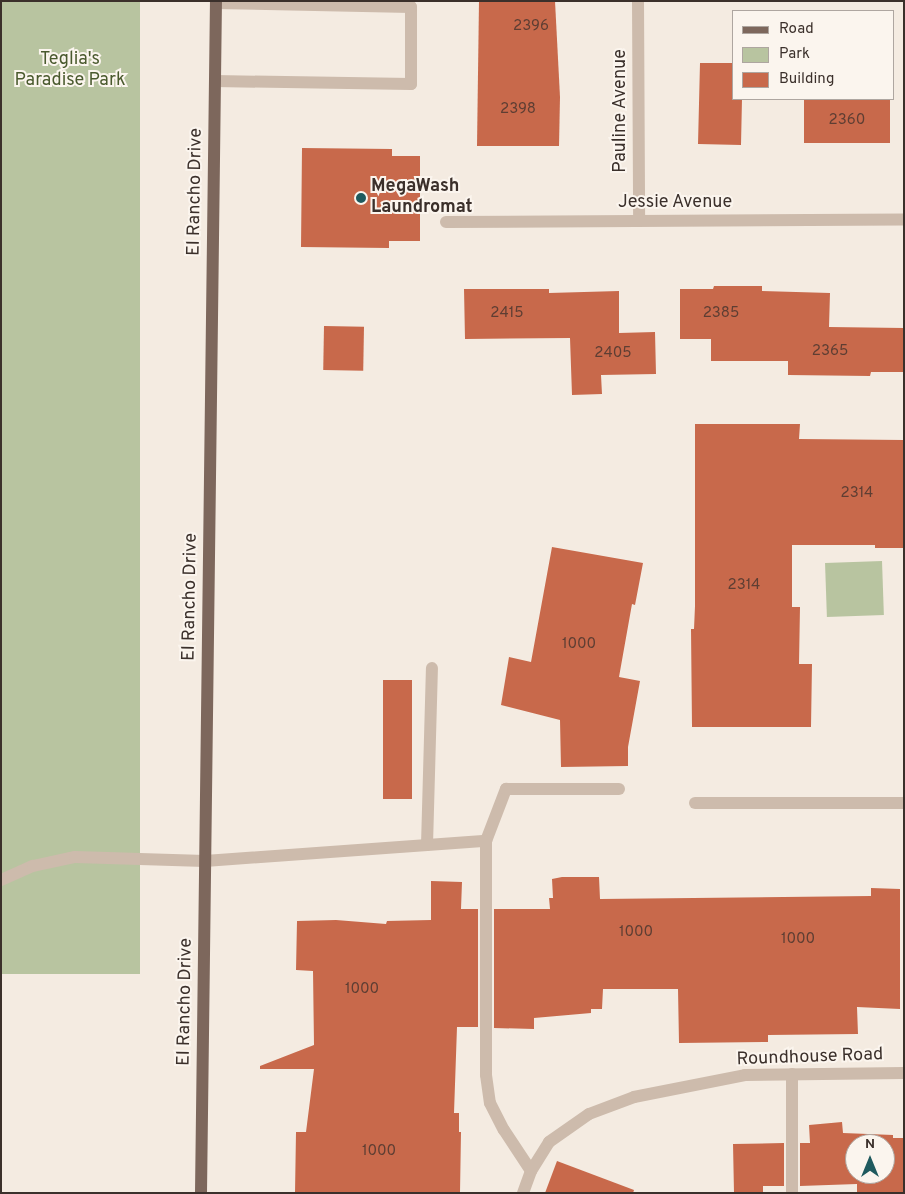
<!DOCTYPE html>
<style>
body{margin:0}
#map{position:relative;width:905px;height:1194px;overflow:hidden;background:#f4ebe1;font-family:Overpass,sans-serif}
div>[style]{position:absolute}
.green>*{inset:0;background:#b8c4a0;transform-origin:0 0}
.building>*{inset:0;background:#c8694b;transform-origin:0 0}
.minor>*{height:12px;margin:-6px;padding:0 6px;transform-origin:6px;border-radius:6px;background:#cdbbac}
.major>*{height:12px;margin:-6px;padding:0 6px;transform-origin:6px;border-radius:6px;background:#7d675c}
.dots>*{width:14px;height:14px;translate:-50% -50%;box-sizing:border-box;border:2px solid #fbf5ee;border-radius:50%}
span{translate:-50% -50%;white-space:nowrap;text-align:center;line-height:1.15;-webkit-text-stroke:4px #fbf5ee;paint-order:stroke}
.number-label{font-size:15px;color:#5e3e33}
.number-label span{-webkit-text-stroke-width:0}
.park-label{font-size:18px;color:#4a5a2e}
.street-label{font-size:18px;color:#3b302b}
.poi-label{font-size:18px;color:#3b302b;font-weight:700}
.left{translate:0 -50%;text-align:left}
.frame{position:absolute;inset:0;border:2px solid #3b302b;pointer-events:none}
.legend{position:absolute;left:732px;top:10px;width:162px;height:90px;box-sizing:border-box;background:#fbf5ee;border:1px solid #aea6a0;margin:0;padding:6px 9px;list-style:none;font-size:15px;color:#3b302b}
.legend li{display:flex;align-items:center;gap:10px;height:25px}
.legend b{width:25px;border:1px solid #aea6a0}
.north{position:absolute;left:845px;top:1134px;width:50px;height:50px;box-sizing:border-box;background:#fbf5ee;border:1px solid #aea6a0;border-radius:50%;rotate:0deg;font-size:14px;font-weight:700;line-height:20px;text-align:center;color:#3b302b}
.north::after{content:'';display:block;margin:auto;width:18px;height:22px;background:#1f5a5e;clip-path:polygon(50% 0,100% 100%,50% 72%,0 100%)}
</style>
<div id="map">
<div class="green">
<i style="left:1px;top:1px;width:139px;height:973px"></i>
<i style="left:882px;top:561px;width:54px;height:57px;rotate:88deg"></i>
</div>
<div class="building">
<i style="clip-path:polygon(479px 1px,555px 1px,560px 97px,559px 146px,477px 146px)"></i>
<i style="clip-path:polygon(700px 63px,734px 63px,734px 99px,742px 99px,741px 145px,698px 144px)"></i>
<i style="left:804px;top:99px;width:86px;height:44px"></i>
<i style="clip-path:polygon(302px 148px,392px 149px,392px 156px,420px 156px,420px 241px,389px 241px,389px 248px,301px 247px)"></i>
<i style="clip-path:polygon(714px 286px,762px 286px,762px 291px,830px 293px,829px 327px,904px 328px,904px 372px,871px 372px,870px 376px,788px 375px,788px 361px,711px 361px,711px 339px,680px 339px,680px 289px,713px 289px)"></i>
<i style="clip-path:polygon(464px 289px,549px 289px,549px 293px,619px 291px,619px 333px,655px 332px,656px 374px,601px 375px,602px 394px,572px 395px,570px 338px,465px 339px)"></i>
<i style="left:324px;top:326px;width:40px;height:44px;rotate:1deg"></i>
<i style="clip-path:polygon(695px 424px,800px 424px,799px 439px,904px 440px,904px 548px,875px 548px,875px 545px,792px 545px,792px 607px,800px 607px,799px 664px,812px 664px,811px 727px,692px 727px,691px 629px,694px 629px,695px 606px)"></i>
<i style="clip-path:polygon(552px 547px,643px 563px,635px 605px,632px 604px,619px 677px,640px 681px,628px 747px,628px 766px,561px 767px,560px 720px,501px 705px,509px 657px,531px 662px)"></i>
<i style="left:383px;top:680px;width:29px;height:119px"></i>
<i style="clip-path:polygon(562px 877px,599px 877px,600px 899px,871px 896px,871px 888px,900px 889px,900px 1009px,857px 1007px,858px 1034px,768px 1035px,768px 1042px,679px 1043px,678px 989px,603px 989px,602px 1009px,591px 1009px,591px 1013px,534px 1018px,534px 1029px,494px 1028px,494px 909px,550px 909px,549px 898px,553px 898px,552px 879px)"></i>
<i style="clip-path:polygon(431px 881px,462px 882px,461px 909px,478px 909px,478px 1027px,457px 1027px,454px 1113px,459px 1113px,459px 1132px,461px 1132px,460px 1193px,295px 1193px,296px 1132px,306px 1132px,314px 1069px,260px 1069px,260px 1066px,314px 1045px,313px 971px,296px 970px,297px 921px,336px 920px,386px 924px,387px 921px,431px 920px)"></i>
<i style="clip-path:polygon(evenodd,842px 1122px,843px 1133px,893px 1135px,893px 1138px,904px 1138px,904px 1193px,857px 1193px,857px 1184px,800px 1186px,800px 1143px,810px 1143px,809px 1125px,842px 1122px,855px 1144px,885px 1144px,885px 1174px,855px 1174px,855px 1144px)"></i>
<i style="clip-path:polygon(784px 1143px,784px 1186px,763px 1186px,763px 1193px,734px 1193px,733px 1144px)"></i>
<i style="clip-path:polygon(557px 1161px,634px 1190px,633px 1193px,545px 1193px)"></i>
</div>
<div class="minor">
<i style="left:638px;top:1px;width:220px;rotate:89.7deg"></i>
<i style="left:215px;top:81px;width:196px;rotate:0.9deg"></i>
<i style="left:411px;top:84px;width:77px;rotate:-90deg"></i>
<i style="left:411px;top:7px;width:195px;rotate:-178.8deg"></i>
<i style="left:446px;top:222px;width:458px;rotate:-0.3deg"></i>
<i style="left:695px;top:803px;width:209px"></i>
<i style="left:486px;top:841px;width:56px;rotate:-69deg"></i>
<i style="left:506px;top:789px;width:113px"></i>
<i style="left:427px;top:845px;width:177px;rotate:-88.4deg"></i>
<i style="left:1px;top:880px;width:35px;rotate:-24deg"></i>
<i style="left:33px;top:866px;width:43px;rotate:-12.1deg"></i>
<i style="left:75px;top:857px;width:130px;rotate:1.8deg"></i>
<i style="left:205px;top:861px;width:282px;rotate:-4.1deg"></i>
<i style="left:486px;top:841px;width:234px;rotate:90deg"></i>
<i style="left:486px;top:1075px;width:28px;rotate:82deg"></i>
<i style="left:490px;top:1103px;width:30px;rotate:63deg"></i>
<i style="left:504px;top:1130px;width:49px;rotate:56.6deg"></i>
<i style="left:792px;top:1074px;width:119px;rotate:90deg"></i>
<i style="left:523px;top:1193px;width:23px;rotate:-70deg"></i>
<i style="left:531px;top:1171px;width:34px;rotate:-58deg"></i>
<i style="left:549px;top:1142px;width:49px;rotate:-35deg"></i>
<i style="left:589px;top:1114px;width:48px;rotate:-20.7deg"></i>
<i style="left:634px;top:1097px;width:113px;rotate:-11.2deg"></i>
<i style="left:745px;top:1075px;width:159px;rotate:-0.7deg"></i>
</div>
<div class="major">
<i style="left:201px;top:1193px;width:1192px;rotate:-89.28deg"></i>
</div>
<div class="dots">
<i style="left:361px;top:198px;background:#1f5a5e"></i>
</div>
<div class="number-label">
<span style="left:531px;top:27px">2396</span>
<span style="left:518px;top:110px">2398</span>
<span style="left:847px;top:121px">2360</span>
<span style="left:507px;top:314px">2415</span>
<span style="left:721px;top:314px">2385</span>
<span style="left:830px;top:352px">2365</span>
<span style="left:613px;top:354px">2405</span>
<span style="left:857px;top:494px">2314</span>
<span style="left:744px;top:586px">2314</span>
<span style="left:579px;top:645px">1000</span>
<span style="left:636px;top:933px">1000</span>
<span style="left:798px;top:940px">1000</span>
<span style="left:362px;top:990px">1000</span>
<span style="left:379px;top:1152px">1000</span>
</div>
<div class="park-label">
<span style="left:70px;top:71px">Teglia's<br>Paradise Park</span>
</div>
<div class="street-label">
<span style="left:621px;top:111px;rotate:-90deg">Pauline Avenue</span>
<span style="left:196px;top:192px;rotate:-89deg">El Rancho Drive</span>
<span style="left:675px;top:203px">Jessie Avenue</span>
<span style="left:191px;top:597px;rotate:-89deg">El Rancho Drive</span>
<span style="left:186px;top:1002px;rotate:-89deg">El Rancho Drive</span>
<span style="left:810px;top:1058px;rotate:-2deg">Roundhouse Road</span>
</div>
<div class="poi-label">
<span class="left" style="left:371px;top:198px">MegaWash<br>Laundromat</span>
</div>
<div class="frame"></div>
<ul class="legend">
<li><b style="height:6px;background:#7d675c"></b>Road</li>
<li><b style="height:14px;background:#b8c4a0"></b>Park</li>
<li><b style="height:14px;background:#c8694b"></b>Building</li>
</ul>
<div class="north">N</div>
</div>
